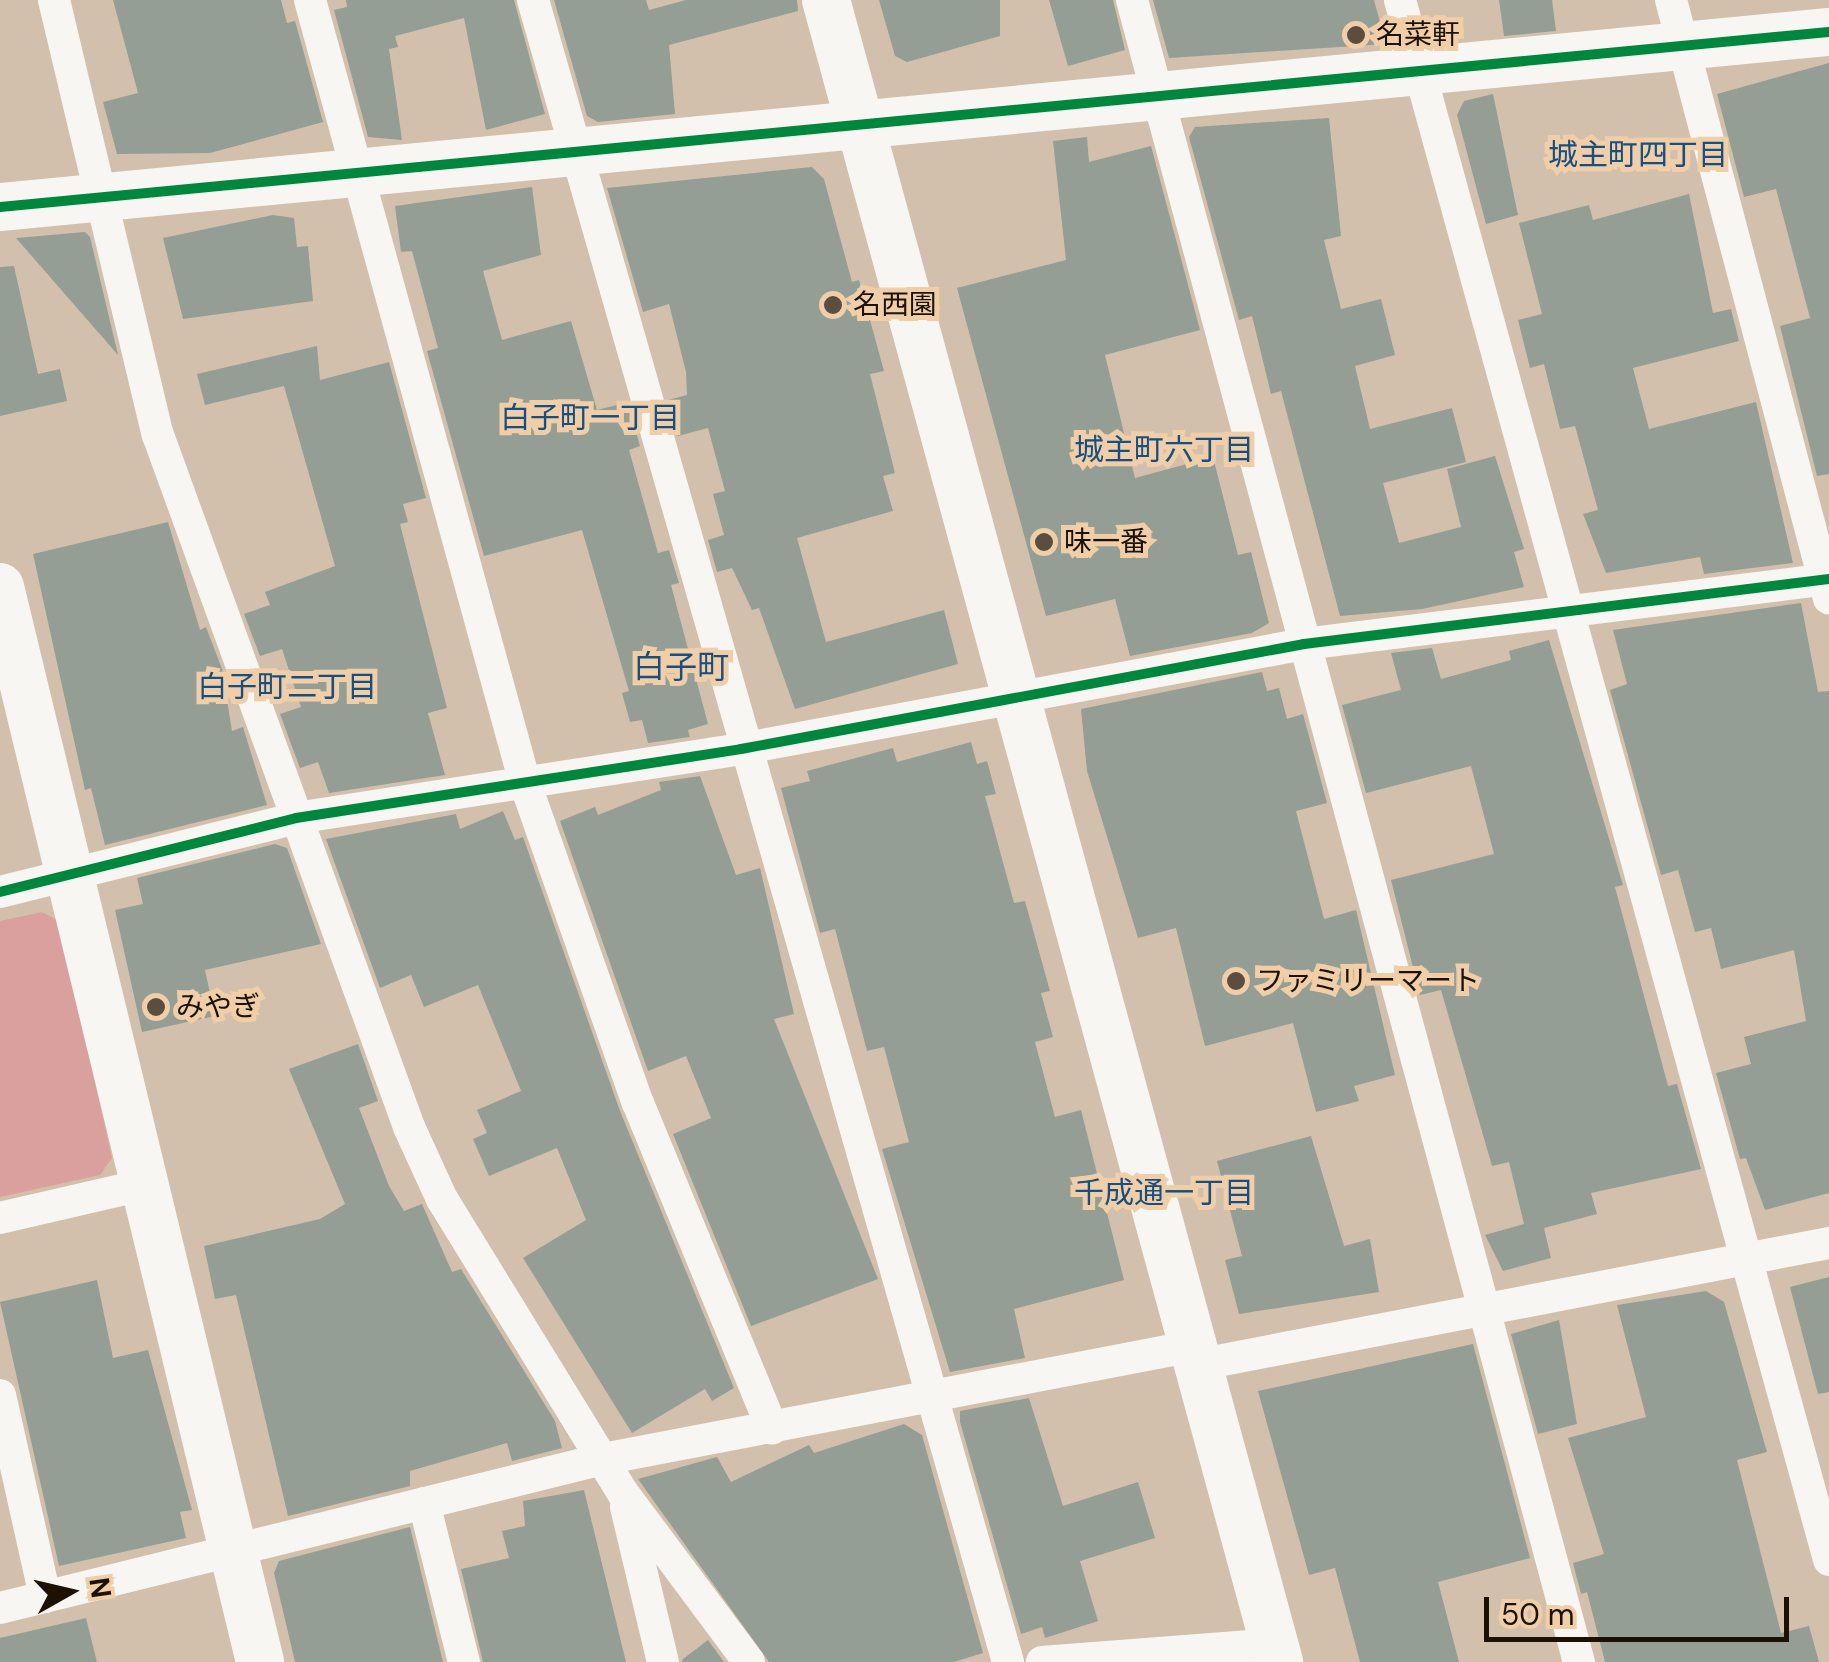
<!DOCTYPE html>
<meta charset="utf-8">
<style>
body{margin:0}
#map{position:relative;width:1829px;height:1662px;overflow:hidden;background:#d2c0ac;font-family:"DM Sans","Noto Sans JP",sans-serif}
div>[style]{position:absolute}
.green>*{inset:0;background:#d9a09e}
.building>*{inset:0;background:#949e94}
.street>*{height:32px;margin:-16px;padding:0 16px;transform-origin:16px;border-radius:16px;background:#f8f6f3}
.secondary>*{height:48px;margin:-24px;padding:0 24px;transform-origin:24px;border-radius:24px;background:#f8f6f3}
.cycleway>*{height:10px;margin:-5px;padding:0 5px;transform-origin:5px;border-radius:5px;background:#00873e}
.dots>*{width:28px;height:28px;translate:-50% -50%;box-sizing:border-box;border:5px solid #f0cea8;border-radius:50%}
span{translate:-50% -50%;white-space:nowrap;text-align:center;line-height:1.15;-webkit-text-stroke:10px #f0cea8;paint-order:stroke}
.poi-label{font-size:28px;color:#1d1104}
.left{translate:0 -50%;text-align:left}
.neighbourhood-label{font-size:30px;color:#174f80}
.quarter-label{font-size:32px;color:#174f80}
.north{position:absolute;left:20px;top:1542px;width:100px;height:100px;-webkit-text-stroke:8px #f0cea8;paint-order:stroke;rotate:82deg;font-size:28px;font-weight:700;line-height:40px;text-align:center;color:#1d1104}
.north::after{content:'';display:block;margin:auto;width:35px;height:45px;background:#1d1104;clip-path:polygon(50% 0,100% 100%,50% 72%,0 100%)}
.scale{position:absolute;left:1484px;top:1597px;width:305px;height:45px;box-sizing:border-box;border:5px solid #1d1104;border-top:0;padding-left:12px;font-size:30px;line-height:35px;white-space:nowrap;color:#1d1104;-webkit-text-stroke:8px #f0cea8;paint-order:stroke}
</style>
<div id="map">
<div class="green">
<i style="clip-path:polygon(42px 912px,59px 921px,112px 1158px,100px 1175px,0 1197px,0 921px)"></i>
</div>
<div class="building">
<i style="clip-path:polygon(113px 0,281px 0,287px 23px,295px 21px,323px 122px,210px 153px,117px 154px,103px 102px,138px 93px)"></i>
<i style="clip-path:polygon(346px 0,514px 0,545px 114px,486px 130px,464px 18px,395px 36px,398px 47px,389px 49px,402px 140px,368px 137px,334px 10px,347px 7px)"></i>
<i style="clip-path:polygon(554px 0,646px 0,649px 10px,686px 0,797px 0,798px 11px,669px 45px,675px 114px,598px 122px,587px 116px)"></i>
<i style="clip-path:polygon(879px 0,1000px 0,1000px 36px,907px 62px,895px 56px)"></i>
<i style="clip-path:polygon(1049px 0,1113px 0,1125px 50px,1068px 66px)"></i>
<i style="clip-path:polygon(1153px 0,1374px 0,1386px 44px,1169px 58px)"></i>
<i style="clip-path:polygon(1499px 0,1552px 0,1556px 31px,1504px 36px)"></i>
<i style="clip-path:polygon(1829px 63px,1829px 474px,1817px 476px,1780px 326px,1810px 318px,1776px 189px,1744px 197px,1717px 94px)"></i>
<i style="clip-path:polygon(1493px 94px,1518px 215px,1486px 224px,1457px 115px,1464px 101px)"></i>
<i style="clip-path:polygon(1329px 118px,1341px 236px,1324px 240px,1341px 309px,1381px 299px,1395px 355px,1355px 366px,1370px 429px,1452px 408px,1466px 462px,1383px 483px,1399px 543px,1461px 527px,1447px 469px,1495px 456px,1524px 549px,1514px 552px,1524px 587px,1422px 609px,1340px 616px,1281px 391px,1271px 394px,1252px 316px,1239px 320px,1189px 137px,1195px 127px)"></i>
<i style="clip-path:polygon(1087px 137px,1089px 162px,1151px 146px,1200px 330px,1105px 355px,1135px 478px,1213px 457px,1238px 555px,1251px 552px,1269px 623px,1252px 633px,1130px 656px,1115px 599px,1046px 616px,957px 288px,1066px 260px,1053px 141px)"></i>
<i style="clip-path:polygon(812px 167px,824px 179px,852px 282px,859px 280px,884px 371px,870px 374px,895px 473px,883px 476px,893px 511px,797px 538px,826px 642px,944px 610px,958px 664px,795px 709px,759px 608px,752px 610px,732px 568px,717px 572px,708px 540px,724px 535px,713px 494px,725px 491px,708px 428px,678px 436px,668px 400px,687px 395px,686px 372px,669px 304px,643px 312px,607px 188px)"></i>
<i style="clip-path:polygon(532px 187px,541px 255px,483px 271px,502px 340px,571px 321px,597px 410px,625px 403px,630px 411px,640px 446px,629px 450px,658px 553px,669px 550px,679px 583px,671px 585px,708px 724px,688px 730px,690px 737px,648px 743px,642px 720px,630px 722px,622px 693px,629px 691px,582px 530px,484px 556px,427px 351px,438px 348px,412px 251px,401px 252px,395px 206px)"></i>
<i style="clip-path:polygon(1689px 194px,1713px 313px,1731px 309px,1739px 341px,1633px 368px,1649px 429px,1756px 402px,1793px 563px,1704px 574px,1700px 557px,1606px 573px,1583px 514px,1598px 510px,1575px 426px,1560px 429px,1544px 364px,1530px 368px,1518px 320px,1542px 314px,1519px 223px,1589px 205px,1593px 220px)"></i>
<i style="clip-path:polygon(273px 215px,294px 218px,297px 247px,308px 246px,313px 301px,183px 319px,163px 238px)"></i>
<i style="clip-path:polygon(85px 232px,90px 237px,118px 355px,16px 238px)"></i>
<i style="clip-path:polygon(14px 266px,38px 374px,60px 369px,67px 401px,0 416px,0 267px)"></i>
<i style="clip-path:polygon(317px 346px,320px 380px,389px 362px,426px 498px,403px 504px,408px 522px,400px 524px,447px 708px,428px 713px,445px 775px,329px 793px,318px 762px,300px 768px,280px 714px,301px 707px,282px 649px,260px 656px,244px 614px,270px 605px,265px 592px,335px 566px,284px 386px,205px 405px,197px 374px)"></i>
<i style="clip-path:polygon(168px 522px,200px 630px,206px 627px,222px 669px,232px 731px,243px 727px,267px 805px,105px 845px,91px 788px,85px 790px,33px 554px)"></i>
<i style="clip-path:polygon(1801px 603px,1818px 692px,1829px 691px,1829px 1193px,1765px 1210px,1746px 1158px,1740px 1159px,1716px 1073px,1751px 1064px,1744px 1037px,1806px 1021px,1794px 950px,1721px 969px,1711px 928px,1695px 932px,1678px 870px,1661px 875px,1610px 690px,1627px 684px,1613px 630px)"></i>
<i style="clip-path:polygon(1549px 640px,1623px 885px,1615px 887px,1668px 1086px,1677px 1084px,1701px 1169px,1591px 1193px,1597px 1214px,1544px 1228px,1551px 1258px,1503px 1271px,1485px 1235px,1524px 1224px,1509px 1162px,1492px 1166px,1441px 990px,1420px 995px,1391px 880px,1494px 854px,1471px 766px,1366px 793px,1342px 705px,1401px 690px,1391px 653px,1432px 648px,1441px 679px,1511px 660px,1509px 651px)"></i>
<i style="clip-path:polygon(1262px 672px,1267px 691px,1279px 688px,1287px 719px,1303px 714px,1327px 803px,1296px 811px,1324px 919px,1356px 910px,1395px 1075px,1354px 1086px,1359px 1101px,1316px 1112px,1293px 1023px,1205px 1046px,1176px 928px,1138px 938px,1087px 771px,1081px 709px)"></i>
<i style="clip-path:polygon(971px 742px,977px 764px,987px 761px,996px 794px,985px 796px,1014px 903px,1025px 901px,1050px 991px,1041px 993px,1053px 1037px,1035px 1042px,1055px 1117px,1081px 1110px,1124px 1280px,1014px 1309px,1025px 1358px,950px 1372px,882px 1149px,909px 1142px,884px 1047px,867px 1051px,835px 929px,820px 933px,781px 788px,810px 781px,807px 771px,893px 748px,897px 762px)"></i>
<i style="clip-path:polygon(700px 776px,736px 875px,760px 868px,794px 1014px,774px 1019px,878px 1279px,751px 1326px,673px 1134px,711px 1118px,686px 1056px,648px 1071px,560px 821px,595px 807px,598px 815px,661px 790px,659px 782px)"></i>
<i style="clip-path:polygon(503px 811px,515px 840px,523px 837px,620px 1111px,734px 1388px,712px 1401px,705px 1389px,632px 1433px,523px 1258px,586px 1220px,557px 1148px,489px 1176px,473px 1139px,487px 1133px,477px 1110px,521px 1091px,478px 985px,424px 1007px,411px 975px,380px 988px,326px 839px,456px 814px,460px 829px)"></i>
<i style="clip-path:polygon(275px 844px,287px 848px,321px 944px,205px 970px,215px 1016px,142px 1032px,115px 910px,143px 904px,137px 878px)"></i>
<i style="clip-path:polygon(358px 1044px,378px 1101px,359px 1108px,389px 1186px,404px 1211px,422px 1204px,452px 1272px,461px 1269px,555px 1421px,562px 1448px,512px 1461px,507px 1443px,410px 1471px,410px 1486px,288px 1516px,236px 1295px,215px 1299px,204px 1246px,320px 1219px,345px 1204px,289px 1069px)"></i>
<i style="clip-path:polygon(1311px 1136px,1344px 1246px,1370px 1239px,1379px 1292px,1239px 1314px,1225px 1260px,1242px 1256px,1217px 1161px)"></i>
<i style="clip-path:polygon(1829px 1277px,1829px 1392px,1818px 1394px,1790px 1287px)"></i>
<i style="clip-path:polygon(97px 1280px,113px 1358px,148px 1350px,192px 1510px,180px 1512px,186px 1538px,59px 1566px,0 1302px)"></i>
<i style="clip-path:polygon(1706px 1291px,1724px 1302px,1767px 1452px,1737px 1460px,1781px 1633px,1809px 1626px,1819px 1662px,1605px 1662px,1587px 1592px,1581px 1594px,1573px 1563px,1604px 1554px,1568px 1438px,1646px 1417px,1617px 1305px)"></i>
<i style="clip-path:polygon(1559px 1320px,1577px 1424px,1538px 1434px,1511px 1334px)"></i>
<i style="clip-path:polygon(1473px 1344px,1530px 1558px,1438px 1582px,1459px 1662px,1360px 1662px,1335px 1568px,1309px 1575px,1258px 1391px)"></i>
<i style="clip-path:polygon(1029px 1398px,1063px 1506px,1138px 1482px,1155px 1538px,1080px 1561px,1098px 1621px,1045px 1638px,1042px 1627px,1021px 1634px,960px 1422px,960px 1411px)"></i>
<i style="clip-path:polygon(904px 1424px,922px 1435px,983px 1653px,954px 1662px,769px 1662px,638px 1479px,717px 1457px,731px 1482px,809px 1445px,814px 1453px)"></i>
<i style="clip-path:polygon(584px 1490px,626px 1662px,483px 1662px,461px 1569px,509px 1558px,502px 1531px,525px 1526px,523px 1501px)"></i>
<i style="clip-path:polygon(410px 1527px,443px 1662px,295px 1662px,274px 1573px,279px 1561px)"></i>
<i style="clip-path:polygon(86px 1618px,97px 1662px,0 1662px,0 1638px)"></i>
<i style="clip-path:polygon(708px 1640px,724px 1662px,682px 1662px,683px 1659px)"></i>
</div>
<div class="street">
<i style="left:54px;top:0;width:447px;rotate:76.6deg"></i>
<i style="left:158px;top:435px;width:736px;rotate:70.06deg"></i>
<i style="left:409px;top:1127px;width:79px;rotate:65.4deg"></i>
<i style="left:442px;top:1199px;width:345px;rotate:58.4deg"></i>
<i style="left:623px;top:1493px;width:211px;rotate:53.3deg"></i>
<i style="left:310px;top:0;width:812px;rotate:74.65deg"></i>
<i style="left:525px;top:783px;width:339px;rotate:70.6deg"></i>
<i style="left:638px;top:1103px;width:352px;rotate:67.6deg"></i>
<i style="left:533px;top:0;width:1729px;rotate:74.05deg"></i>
<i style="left:1132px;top:0;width:1721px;rotate:74.95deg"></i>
<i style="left:1400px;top:0;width:1618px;rotate:74.62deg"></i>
<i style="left:1671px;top:0;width:619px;rotate:75.22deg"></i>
<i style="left:0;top:892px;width:305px;rotate:-14deg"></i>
<i style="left:296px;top:818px;width:450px;rotate:-8.8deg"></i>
<i style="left:741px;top:749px;width:573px;rotate:-10.56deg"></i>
<i style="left:1304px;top:644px;width:529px;rotate:-7.06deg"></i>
<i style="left:0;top:1218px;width:151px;rotate:-13deg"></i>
<i style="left:1197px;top:1365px;width:644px;rotate:-10.93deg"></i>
<i style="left:0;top:1395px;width:207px;rotate:77.4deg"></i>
<i style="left:424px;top:1503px;width:164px;rotate:75.9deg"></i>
<i style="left:626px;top:1507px;width:159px;rotate:76.6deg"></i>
<i style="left:0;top:1608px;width:621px;rotate:-13.88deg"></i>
<i style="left:603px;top:1459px;width:601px;rotate:-10.84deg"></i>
<i style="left:1042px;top:1662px;width:233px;rotate:-4.4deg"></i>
</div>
<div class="secondary">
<i style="left:826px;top:0;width:1723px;rotate:74.75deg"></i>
<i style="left:0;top:207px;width:1837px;rotate:-5.47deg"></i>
<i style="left:0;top:587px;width:1106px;rotate:76.4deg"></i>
</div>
<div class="cycleway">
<i style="left:0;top:207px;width:1837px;rotate:-5.47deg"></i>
<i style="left:0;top:892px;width:305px;rotate:-14deg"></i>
<i style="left:296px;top:818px;width:450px;rotate:-8.8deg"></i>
<i style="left:741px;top:749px;width:573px;rotate:-10.56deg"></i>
<i style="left:1304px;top:644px;width:529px;rotate:-7.06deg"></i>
</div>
<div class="dots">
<i style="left:1356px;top:35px;background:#5c4e3f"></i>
<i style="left:833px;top:305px;background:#5c4e3f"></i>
<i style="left:1044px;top:542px;background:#5c4e3f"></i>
<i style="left:1236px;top:981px;background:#5c4e3f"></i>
<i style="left:156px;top:1007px;background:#5c4e3f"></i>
</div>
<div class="poi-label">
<span class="left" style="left:1376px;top:35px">名菜軒</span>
<span class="left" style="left:853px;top:305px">名西園</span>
<span class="left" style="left:1064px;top:542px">味一番</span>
<span class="left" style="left:1256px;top:981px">ファミリーマート</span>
<span class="left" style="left:176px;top:1007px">みやぎ</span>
</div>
<div class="neighbourhood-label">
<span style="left:1638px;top:155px">城主町四丁目</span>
<span style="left:590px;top:418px">白子町一丁目</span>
<span style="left:1164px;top:450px">城主町六丁目</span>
<span style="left:287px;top:687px">白子町二丁目</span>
<span style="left:1164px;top:1193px">千成通一丁目</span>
</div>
<div class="quarter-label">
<span style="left:681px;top:667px">白子町</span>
</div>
<div class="north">N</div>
<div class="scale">50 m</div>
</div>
